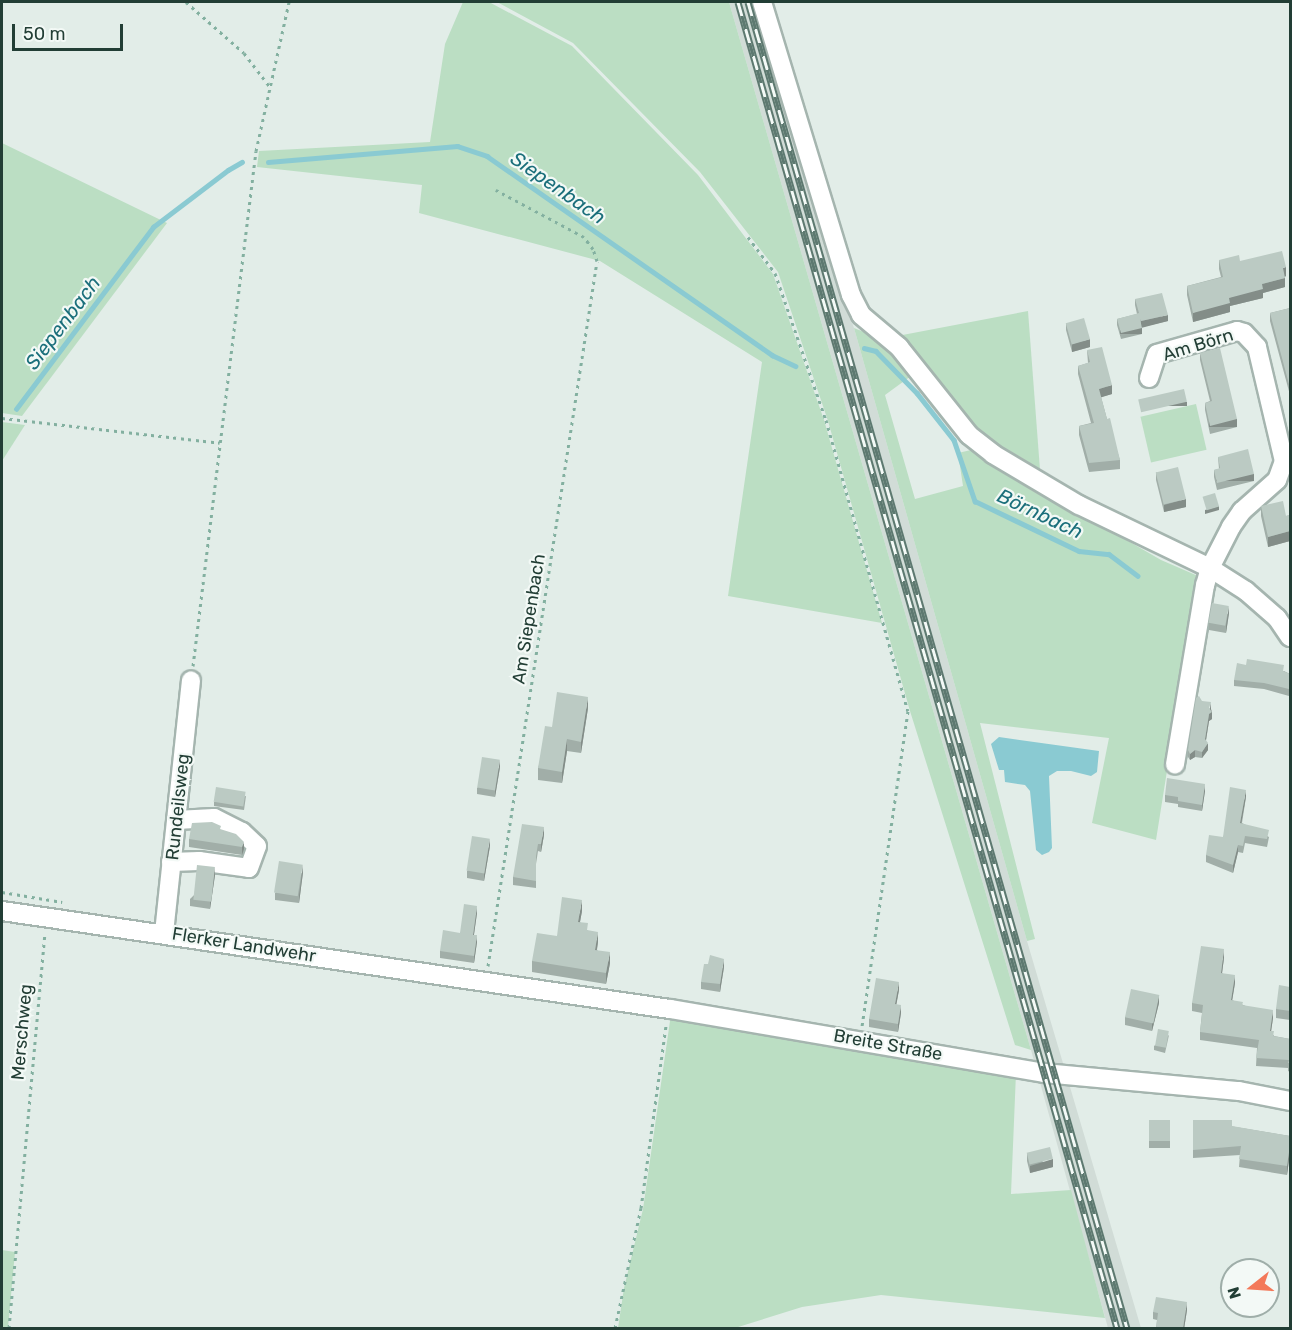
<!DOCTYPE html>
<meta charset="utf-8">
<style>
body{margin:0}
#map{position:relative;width:1292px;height:1330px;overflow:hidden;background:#e2ede8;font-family:Rubik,sans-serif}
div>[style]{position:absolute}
.built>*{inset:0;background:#d1dcd7}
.green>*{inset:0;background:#bbdec3;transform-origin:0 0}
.water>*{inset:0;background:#8acad2}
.stream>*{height:4.5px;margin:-2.25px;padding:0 2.25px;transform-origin:2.25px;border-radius:2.25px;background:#8acad2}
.path>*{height:3px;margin-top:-1.5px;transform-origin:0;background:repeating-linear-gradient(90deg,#83b0a0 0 3px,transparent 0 7.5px)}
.roads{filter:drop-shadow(2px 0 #a5b5af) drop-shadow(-2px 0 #a5b5af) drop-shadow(0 2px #a5b5af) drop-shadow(0 -2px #a5b5af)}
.minor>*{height:18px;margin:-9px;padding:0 9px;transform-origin:9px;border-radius:9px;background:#fff}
.rail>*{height:7px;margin-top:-3.5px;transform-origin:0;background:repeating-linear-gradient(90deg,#f3f9f6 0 14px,#5d7970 0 28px);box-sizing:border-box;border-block:2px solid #5d7970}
.wall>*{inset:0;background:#a1aea8;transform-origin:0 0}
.shaded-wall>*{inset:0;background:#838d88;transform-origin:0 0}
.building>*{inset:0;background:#bbcac3;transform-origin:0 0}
span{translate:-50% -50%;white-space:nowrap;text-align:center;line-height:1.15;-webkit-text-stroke:4.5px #f3f9f6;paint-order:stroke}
.street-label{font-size:18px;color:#223e35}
.water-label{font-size:20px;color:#1b6f7b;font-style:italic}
.frame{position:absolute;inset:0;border:3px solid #223e35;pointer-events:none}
.north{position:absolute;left:1220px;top:1258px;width:60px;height:60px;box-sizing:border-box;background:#f3f9f6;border:2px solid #9faea9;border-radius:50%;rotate:253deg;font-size:16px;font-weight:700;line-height:24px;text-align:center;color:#223e35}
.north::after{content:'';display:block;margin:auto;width:21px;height:27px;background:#f3795a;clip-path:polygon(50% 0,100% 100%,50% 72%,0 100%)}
.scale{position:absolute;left:12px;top:24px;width:111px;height:27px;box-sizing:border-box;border:3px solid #223e35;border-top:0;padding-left:8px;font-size:18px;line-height:21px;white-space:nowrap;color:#223e35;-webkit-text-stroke:4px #f3f9f6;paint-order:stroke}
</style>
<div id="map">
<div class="built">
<i style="clip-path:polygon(729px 2px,756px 2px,842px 295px,854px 328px,1027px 941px,1141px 1328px,1108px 1328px,1031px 1050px)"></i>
</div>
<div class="green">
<i style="clip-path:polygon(463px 2px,489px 2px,572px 46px,698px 175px,773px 274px,824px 420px,882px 623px,728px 596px,762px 362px,600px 261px,419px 213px,422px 185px,257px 167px,259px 151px,430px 142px,445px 44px)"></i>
<i style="clip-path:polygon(497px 2px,729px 2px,1031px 1050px,1015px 1045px,910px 711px,828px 421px,778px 272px,700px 172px,573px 43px)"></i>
<i style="clip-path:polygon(2px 143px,167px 223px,22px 416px,2px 413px)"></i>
<i style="clip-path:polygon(1028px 311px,1040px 470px,981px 438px,892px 337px)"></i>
<i style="clip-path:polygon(854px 328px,884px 340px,911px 376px,885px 395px,915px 499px,963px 486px,958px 453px,971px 450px,1161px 560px,1198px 576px,1156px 840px,1092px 823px,1109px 738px,980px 723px,1035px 939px,1027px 941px)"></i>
<i style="left:1196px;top:404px;width:47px;height:57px;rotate:77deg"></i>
<i style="clip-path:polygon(2px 422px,25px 425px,2px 461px)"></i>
<i style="clip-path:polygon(671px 1014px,1016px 1073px,1011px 1194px,1071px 1190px,1105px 1318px,881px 1295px,802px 1307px,735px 1328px,618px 1328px,624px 1288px,643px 1209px)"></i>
<i style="clip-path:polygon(2px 1250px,15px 1252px,8px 1328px,2px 1328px)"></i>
</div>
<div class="water">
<i style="clip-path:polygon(999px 737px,1099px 751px,1097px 772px,1091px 776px,1071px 771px,1057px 771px,1049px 776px,1052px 848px,1049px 852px,1042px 855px,1036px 850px,1030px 791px,1025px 785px,1005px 782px,1004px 770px,999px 770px,991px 744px)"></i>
</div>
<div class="stream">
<i style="left:268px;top:162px;width:190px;rotate:-4.8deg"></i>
<i style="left:457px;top:146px;width:32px;rotate:18deg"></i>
<i style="left:487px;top:156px;width:348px;rotate:34.9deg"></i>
<i style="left:772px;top:355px;width:26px;rotate:25deg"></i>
<i style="left:864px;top:348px;width:12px;rotate:14deg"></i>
<i style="left:876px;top:351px;width:59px;rotate:45.7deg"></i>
<i style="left:917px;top:393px;width:60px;rotate:51.8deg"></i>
<i style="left:954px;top:440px;width:65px;rotate:71deg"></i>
<i style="left:975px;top:501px;width:115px;rotate:25.7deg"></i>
<i style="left:1079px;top:551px;width:30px;rotate:6deg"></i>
<i style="left:1109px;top:554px;width:36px;rotate:37deg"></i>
<i style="left:16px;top:409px;width:228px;rotate:-53deg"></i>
<i style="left:153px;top:227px;width:94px;rotate:-37.2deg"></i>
<i style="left:228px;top:170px;width:16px;rotate:-30deg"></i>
</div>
<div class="path">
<i style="left:186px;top:2px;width:77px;rotate:41.3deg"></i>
<i style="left:244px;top:53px;width:43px;rotate:52.6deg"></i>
<i style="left:748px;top:237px;width:45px;rotate:53.1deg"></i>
<i style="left:775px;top:273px;width:156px;rotate:70.9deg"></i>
<i style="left:826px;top:420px;width:302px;rotate:74.3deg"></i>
<i style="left:908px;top:711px;width:320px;rotate:98.3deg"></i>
<i style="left:2px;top:418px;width:219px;rotate:6.5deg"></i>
<i style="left:193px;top:666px;width:519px;rotate:-83.03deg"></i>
<i style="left:256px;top:151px;width:153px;rotate:-77.5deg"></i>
<i style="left:2px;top:892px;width:61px;rotate:9.5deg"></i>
<i style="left:488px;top:966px;width:713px;rotate:-81.21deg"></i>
<i style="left:597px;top:261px;width:13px;rotate:-108deg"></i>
<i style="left:593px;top:249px;width:15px;rotate:-127deg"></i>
<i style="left:584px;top:237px;width:100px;rotate:-151.9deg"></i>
<i style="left:9px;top:1328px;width:396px;rotate:-84.8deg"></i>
<i style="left:615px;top:1328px;width:123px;rotate:-77.8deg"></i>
<i style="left:641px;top:1208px;width:185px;rotate:-82.2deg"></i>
</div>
<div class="roads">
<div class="minor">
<i style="left:762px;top:2px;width:306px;rotate:73.1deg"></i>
<i style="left:851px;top:295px;width:22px;rotate:63deg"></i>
<i style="left:861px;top:315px;width:50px;rotate:40.1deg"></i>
<i style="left:899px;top:347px;width:112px;rotate:51.5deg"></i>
<i style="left:969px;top:435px;width:31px;rotate:38deg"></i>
<i style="left:993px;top:454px;width:100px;rotate:30.7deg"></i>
<i style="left:1079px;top:505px;width:145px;rotate:25.7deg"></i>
<i style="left:1210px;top:568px;width:43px;rotate:32.6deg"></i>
<i style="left:1246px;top:591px;width:41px;rotate:41.1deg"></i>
<i style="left:1277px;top:618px;width:23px;rotate:56deg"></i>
<i style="left:1149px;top:378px;width:25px;rotate:-72deg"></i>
<i style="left:1157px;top:354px;width:83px;rotate:-16deg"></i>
<i style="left:1237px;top:331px;width:7px;rotate:16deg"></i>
<i style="left:1244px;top:333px;width:19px;rotate:47deg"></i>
<i style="left:1257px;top:347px;width:117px;rotate:76.7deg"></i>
<i style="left:1284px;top:461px;width:20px;rotate:110deg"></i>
<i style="left:1277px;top:480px;width:47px;rotate:138.5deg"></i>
<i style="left:1242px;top:511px;width:19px;rotate:125deg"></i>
<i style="left:1231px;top:527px;width:46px;rotate:117.1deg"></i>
<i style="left:1210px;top:568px;width:18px;rotate:106deg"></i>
<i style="left:1205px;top:585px;width:182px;rotate:99.5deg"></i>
<i style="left:171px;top:862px;width:28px;rotate:-2deg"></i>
<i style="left:199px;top:861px;width:50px;rotate:8deg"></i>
<i style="left:249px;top:868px;width:23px;rotate:-70deg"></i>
<i style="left:257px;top:846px;width:21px;rotate:-137deg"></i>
<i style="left:242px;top:832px;width:31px;rotate:-153deg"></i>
<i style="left:214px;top:818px;width:38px;rotate:177deg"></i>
<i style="left:2px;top:911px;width:675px;rotate:8.35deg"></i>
<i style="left:670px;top:1009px;width:379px;rotate:9.7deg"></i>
<i style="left:1044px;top:1073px;width:196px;rotate:5.3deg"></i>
<i style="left:1239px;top:1091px;width:52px;rotate:11.1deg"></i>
<i style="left:164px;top:933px;width:254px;rotate:-83.9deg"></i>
</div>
</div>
<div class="rail">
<i style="left:738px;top:2px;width:1379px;rotate:74.05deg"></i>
<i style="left:748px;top:2px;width:1379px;rotate:74.05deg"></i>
</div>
<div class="wall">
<i style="clip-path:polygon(1219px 260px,1240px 261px,1286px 276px,1285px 277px,1285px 287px,1263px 293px,1263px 298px,1230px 306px,1230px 312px,1193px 322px,1187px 295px,1187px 286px,1221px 277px,1219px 269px)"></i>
<i style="clip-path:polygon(1135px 299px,1168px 321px,1142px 327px,1142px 334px,1121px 339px,1117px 325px,1117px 319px,1137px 314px,1135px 305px)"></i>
<i style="clip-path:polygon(1290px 308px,1290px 395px,1270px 321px,1270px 313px)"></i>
<i style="clip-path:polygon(1066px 323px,1090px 347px,1072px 352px,1066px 330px)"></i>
<i style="clip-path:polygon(1087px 350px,1112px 394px,1101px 397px,1107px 419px,1120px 460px,1120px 469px,1089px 472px,1079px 435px,1079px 426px,1091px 423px,1078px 374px,1078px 366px,1088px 363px)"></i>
<i style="clip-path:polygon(1200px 353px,1237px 427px,1210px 434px,1205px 410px,1205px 403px,1210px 401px,1200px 360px)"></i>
<i style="clip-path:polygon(1218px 457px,1254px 481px,1217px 490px,1214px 477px,1214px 470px,1219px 469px)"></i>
<i style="clip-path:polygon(1156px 472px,1186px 507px,1164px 512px,1156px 480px)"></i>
<i style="clip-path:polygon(1261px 506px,1286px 516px,1290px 515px,1290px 541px,1268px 547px,1261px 516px)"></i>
<i style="clip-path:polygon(1229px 613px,1226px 633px,1209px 630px,1209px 623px)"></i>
<i style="clip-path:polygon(1284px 671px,1290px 674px,1289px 696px,1264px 689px,1234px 686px,1234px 680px)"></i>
<i style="clip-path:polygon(1202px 701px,1210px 709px,1212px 719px,1209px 721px,1206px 741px,1208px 750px,1202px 758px,1195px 757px,1190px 760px,1188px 757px,1188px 750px)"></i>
<i style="clip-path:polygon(588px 708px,581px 753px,567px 751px,562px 783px,538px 780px,538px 768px,552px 727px)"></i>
<i style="clip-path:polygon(500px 767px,495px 797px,477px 794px,477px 788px)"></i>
<i style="clip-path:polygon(1205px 791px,1202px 811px,1178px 807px,1178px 804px,1165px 802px,1165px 795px)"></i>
<i style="clip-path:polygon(246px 796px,244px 810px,214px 806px,214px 802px)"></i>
<i style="clip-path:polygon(1246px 797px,1242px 823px,1269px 837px,1267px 847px,1245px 843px,1243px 853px,1238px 852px,1233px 873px,1206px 862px,1206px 855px,1223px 837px)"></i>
<i style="clip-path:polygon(221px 830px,244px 849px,242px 855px,189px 847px,189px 839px)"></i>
<i style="clip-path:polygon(544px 835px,541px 852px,538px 851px,536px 864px,536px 888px,513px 885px,513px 877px)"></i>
<i style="clip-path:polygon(490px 846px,484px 881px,467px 878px,467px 871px)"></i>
<i style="clip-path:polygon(303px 872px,299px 903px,275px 900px,275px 893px)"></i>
<i style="clip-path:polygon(215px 875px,210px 909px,190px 906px,190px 899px)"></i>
<i style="clip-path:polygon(582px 911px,580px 922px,598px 942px,597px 950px,610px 963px,606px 984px,532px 972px,532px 961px)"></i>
<i style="clip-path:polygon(477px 913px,474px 935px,477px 942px,474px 963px,440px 958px,440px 951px,460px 933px)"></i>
<i style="clip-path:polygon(1224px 958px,1222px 973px,1235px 983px,1232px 1000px,1273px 1018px,1271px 1031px,1274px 1036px,1290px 1039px,1290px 1072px,1288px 1071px,1288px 1068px,1256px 1066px,1257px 1048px,1200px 1040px,1200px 1032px,1202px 1013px,1192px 1011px,1192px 1003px)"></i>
<i style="clip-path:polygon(724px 967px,720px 992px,701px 989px,701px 982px)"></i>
<i style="clip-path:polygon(1290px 987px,1290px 1020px,1276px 1018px,1276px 1009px)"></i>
<i style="clip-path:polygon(899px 990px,896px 1005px,901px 1013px,898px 1032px,869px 1027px,869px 1019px)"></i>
<i style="clip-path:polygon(1159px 1003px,1152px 1031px,1125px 1025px,1125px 1017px)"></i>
<i style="clip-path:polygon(1169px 1035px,1165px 1053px,1154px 1050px,1154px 1046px)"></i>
<i style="left:1149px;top:1120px;width:21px;height:28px"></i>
<i style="clip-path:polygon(1193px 1120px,1290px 1136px,1290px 1160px,1289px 1160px,1287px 1175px,1239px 1167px,1240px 1155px,1193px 1158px)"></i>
<i style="clip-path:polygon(1027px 1153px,1053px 1167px,1030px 1173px,1027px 1161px)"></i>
<i style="clip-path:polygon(1187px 1310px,1184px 1329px,1156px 1329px,1157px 1320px,1153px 1319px,1153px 1312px)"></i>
</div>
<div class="shaded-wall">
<i style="clip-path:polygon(1286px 267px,1286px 276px,1283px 277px,1283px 268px)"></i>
<i style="clip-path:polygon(1285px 278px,1285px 287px,1263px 293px,1263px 298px,1230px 306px,1230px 312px,1193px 322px,1193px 313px,1262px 284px)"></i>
<i style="clip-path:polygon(1168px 315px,1168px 321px,1141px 328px,1141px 321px)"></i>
<i style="left:1142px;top:328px;width:6px;height:22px;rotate:90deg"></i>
<i style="clip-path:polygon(1090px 339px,1090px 347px,1072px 352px,1072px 344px)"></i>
<i style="clip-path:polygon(1112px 385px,1112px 394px,1099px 398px,1099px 389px)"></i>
<i style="left:1187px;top:402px;width:4px;height:46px;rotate:90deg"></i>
<i style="left:1237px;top:419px;width:8px;height:28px;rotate:90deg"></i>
<i style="left:1254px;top:474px;width:7px;height:38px;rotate:90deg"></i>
<i style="clip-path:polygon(1186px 499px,1186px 507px,1164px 512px,1164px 505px)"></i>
<i style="clip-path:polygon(1219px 506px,1219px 510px,1205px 514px,1205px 510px)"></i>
<i style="clip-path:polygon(1290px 531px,1290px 541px,1268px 547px,1268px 537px)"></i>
<i style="clip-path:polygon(1229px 606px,1229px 613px,1226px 633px,1226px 626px)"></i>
<i style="clip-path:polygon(588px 697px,588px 708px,581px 753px,581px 742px)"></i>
<i style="clip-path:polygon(1211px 702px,1211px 709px,1212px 712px,1212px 719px,1209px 721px,1205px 746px,1205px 739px)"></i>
<i style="clip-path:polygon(567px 739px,567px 751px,562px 783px,562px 772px)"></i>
<i style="clip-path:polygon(1208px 743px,1208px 750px,1202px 758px,1202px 752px)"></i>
<i style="clip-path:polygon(1195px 750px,1195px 757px,1190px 760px,1190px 754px)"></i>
<i style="clip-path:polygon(500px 760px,500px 767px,495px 797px,495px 791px)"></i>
<i style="clip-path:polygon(1205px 784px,1205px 791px,1202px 811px,1202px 805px)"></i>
<i style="clip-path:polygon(1246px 790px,1246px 797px,1240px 830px,1240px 823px)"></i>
<i style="clip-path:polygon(544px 827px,544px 835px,541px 852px,541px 844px)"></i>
<i style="clip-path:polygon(490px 839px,490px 846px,484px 881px,484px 874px)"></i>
<i style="clip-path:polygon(244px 842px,244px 849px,242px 855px,242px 847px)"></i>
<i style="clip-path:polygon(1238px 845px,1238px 852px,1233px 873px,1233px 865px)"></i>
<i style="clip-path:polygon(303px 865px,303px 872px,299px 903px,299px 896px)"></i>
<i style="clip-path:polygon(215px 867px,215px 875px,210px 909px,210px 902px)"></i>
<i style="clip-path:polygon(582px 900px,582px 911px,578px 932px,578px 922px)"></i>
<i style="clip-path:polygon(477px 906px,477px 913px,473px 941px,473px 935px)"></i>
<i style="clip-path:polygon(598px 932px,598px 942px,595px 960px,595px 950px)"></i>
<i style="clip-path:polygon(477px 935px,477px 942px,474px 963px,474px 956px)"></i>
<i style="clip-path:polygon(1224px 949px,1224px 958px,1221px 981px,1221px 973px)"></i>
<i style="clip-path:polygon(610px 952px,610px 963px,606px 984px,606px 973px)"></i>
<i style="clip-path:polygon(724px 959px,724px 967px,720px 992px,720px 984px)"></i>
<i style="clip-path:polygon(1235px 975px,1235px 983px,1231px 1008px,1231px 1000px)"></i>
<i style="clip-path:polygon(899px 982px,899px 990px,895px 1012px,895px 1004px)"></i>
<i style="clip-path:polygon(1159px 995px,1159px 1003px,1152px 1031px,1152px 1023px)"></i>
<i style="clip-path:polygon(901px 1005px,901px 1013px,898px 1032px,898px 1024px)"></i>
<i style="clip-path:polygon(1273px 1010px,1273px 1018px,1270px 1039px,1270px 1031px)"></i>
<i style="clip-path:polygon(1289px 1152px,1289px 1160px,1287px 1175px,1287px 1166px)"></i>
<i style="clip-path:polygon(1053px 1159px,1053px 1167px,1030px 1173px,1030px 1166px)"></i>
<i style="clip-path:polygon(1187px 1302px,1187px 1310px,1184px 1329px,1183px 1329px)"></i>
</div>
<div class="building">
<i style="clip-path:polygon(1282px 251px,1286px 267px,1283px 268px,1285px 278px,1262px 284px,1263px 289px,1229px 298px,1230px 303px,1193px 313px,1187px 286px,1223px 277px,1219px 260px,1239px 255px,1240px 261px)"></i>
<i style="clip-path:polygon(1162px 293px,1168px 315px,1141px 321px,1140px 319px,1142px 328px,1121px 333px,1117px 319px,1139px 313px,1135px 299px)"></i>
<i style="clip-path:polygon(1290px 308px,1290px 388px,1270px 313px)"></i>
<i style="left:1084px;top:318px;width:22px;height:19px;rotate:74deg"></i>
<i style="clip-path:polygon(1102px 347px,1112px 385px,1099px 389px,1107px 419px,1110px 418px,1120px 460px,1089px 463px,1079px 426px,1094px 423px,1078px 366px,1090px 362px,1087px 350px)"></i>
<i style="clip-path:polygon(1220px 348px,1237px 419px,1210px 426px,1205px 403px,1212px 401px,1200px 353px)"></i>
<i style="left:1184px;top:389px;width:13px;height:47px;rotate:77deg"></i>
<i style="clip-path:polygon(1248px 449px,1254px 474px,1217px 483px,1214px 470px,1220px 468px,1218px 457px)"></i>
<i style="left:1178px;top:467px;width:33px;height:23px;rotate:76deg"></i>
<i style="left:1215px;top:493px;width:14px;height:13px;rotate:73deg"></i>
<i style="clip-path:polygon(1283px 501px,1286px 516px,1290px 515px,1290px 531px,1268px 537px,1261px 506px)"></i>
<i style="left:1212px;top:603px;width:17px;height:20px;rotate:10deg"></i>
<i style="clip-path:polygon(1247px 659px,1284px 665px,1283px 671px,1290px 674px,1289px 689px,1264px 683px,1234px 680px,1237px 663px,1246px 665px)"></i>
<i style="clip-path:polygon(557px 692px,588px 697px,581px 742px,567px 739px,562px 772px,538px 768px,545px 726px,552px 727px)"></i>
<i style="clip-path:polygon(1199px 696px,1202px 701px,1211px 702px,1209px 708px,1212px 712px,1209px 714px,1205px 739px,1208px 743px,1202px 752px,1195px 750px,1190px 754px,1188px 750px,1196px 698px)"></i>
<i style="left:482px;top:757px;width:18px;height:31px;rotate:9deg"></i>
<i style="clip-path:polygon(1167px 778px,1205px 784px,1202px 805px,1178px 801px,1178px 797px,1165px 795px)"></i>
<i style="left:216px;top:787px;width:30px;height:15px;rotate:9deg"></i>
<i style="clip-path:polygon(1230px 787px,1246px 790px,1240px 823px,1269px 830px,1267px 839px,1245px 836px,1243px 846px,1238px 845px,1233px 865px,1206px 855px,1209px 835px,1223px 837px)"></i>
<i style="clip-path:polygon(212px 822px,221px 826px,220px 829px,236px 834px,244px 842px,242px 847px,189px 839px,192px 823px)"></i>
<i style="clip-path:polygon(522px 824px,544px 827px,541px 844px,538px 844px,536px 856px,536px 881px,513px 877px)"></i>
<i style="left:472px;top:836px;width:18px;height:35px;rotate:9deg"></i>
<i style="left:279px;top:861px;width:24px;height:32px;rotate:9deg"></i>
<i style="left:197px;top:865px;width:18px;height:35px;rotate:6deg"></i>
<i style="clip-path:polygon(562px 897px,582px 900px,578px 922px,588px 923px,587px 930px,598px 932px,595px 950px,610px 952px,606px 973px,532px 961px,537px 933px,557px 936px)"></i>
<i style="clip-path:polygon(464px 904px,477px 906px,473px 935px,477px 935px,474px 956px,440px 951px,443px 930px,460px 933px)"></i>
<i style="clip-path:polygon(1201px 946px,1224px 949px,1221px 973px,1235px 975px,1231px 1000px,1243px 1002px,1242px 1005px,1273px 1010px,1270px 1031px,1274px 1031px,1273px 1036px,1290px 1039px,1290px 1063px,1288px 1063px,1289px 1060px,1256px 1058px,1259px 1040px,1200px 1032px,1203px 1005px,1192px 1003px)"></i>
<i style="clip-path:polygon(710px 955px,724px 959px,720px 984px,701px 982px,704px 964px,708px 964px)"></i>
<i style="clip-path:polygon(876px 978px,899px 982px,895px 1004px,901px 1005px,898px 1024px,869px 1019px)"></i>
<i style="clip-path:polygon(1279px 985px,1290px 987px,1290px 1011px,1276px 1009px)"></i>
<i style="left:1131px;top:989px;width:29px;height:29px;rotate:12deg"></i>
<i style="left:1158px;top:1029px;width:11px;height:17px;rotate:10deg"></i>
<i style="left:1149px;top:1120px;width:21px;height:21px"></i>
<i style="clip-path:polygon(1193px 1120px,1232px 1120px,1232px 1126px,1290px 1136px,1290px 1152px,1289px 1152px,1287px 1166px,1239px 1159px,1241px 1146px,1193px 1150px)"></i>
<i style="left:1050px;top:1147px;width:12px;height:24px;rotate:76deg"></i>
<i style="clip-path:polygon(1156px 1297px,1187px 1302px,1183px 1328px,1175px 1327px,1175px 1329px,1156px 1329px,1158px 1313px,1153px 1312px)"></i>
</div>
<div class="street-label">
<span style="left:1198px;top:345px;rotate:-17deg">Am Börn</span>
<span style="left:529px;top:619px;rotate:-81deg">Am Siepenbach</span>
<span style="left:178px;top:807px;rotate:-84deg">Rundeilsweg</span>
<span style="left:244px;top:945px;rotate:9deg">Flerker Landwehr</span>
<span style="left:22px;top:1032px;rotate:-85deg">Merschweg</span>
<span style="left:888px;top:1045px;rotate:10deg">Breite Straße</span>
</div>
<div class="water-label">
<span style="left:558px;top:188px;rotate:35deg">Siepenbach</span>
<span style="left:63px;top:323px;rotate:-53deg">Siepenbach</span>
<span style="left:1040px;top:514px;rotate:25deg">Börnbach</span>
</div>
<div class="frame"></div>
<div class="north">N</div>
<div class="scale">50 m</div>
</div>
